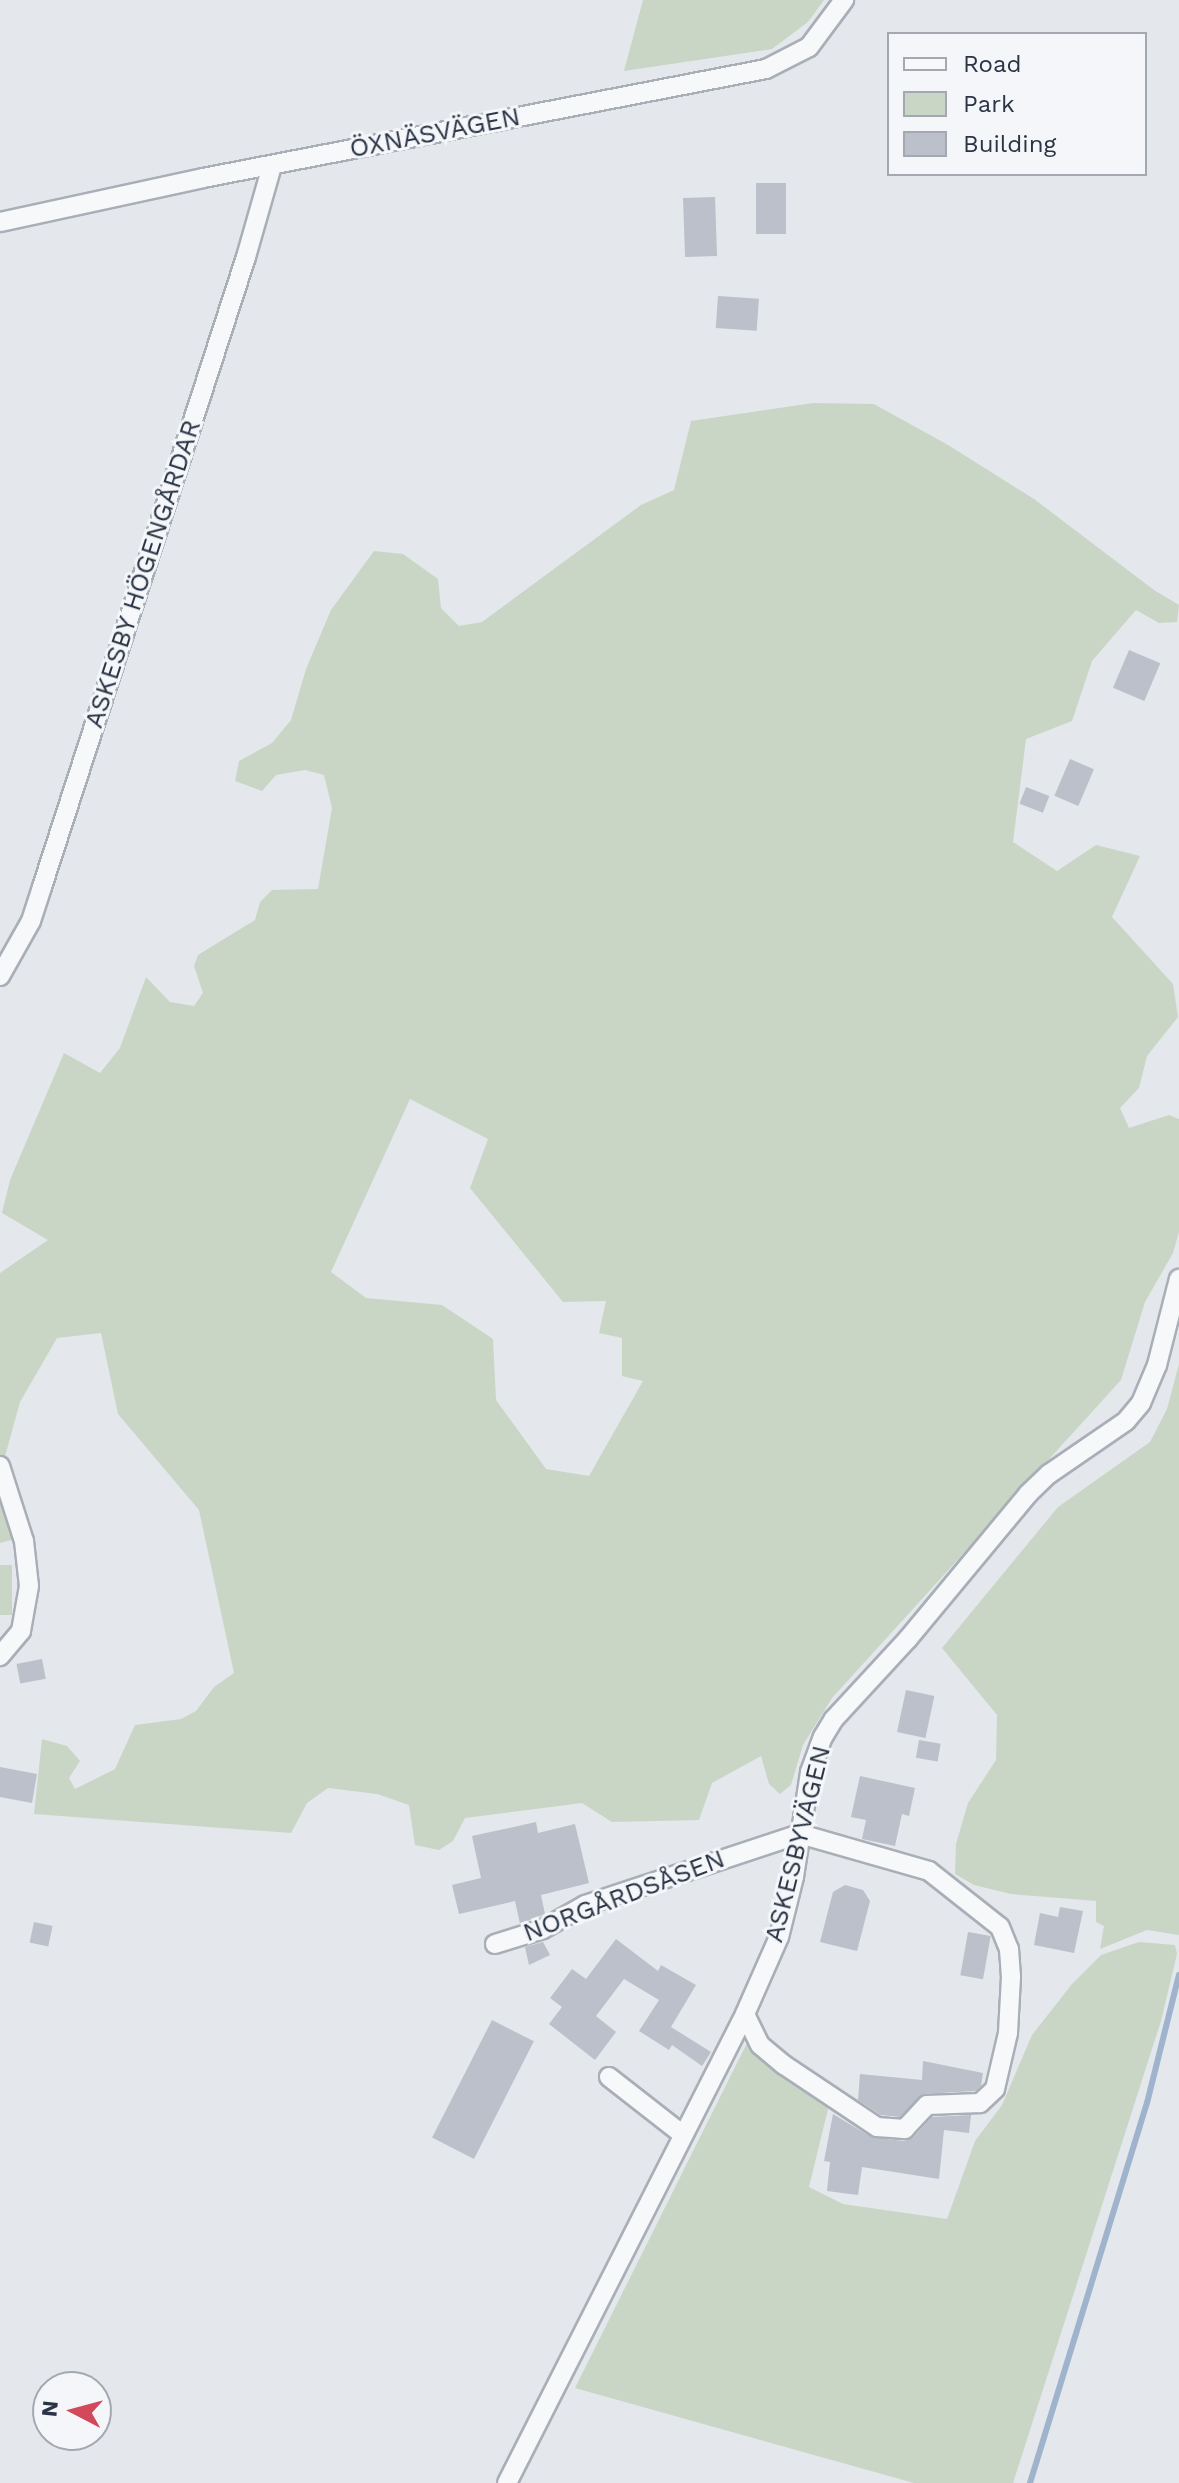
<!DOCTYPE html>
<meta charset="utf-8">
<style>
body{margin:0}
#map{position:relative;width:1179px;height:2483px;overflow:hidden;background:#e4e7ec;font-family:"Work Sans",sans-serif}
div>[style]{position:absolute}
.green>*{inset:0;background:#c9d6c5;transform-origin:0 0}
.stream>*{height:6px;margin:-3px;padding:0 3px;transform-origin:3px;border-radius:3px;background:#9fb4cc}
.building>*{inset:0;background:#bbc0ca;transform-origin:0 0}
.roads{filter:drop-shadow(2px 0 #a9aeb7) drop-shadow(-2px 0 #a9aeb7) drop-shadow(0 2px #a9aeb7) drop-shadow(0 -2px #a9aeb7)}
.street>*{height:18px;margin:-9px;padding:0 9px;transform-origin:9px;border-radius:9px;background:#f7f8fa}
span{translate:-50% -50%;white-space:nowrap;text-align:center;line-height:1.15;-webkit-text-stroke:6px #f4f6f9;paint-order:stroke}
.street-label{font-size:26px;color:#2b3445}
.legend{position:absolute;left:887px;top:32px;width:260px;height:144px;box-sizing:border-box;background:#f4f6f9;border:2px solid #a4a8b1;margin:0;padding:10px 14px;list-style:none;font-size:24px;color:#2b3445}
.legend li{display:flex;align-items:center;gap:16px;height:40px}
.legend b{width:40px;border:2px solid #a4a8b1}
.north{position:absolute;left:32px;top:2371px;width:80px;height:80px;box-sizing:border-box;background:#f4f6f9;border:2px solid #a4a8b1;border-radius:50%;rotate:276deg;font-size:22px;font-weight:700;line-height:32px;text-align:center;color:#2b3445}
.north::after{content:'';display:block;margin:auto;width:28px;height:36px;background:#d1495b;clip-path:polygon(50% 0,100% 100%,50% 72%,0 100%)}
</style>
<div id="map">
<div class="green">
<i style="clip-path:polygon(643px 0,824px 0,808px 22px,772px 49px,624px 71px)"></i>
<i style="clip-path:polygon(evenodd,813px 403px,874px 404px,948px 445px,1034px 499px,1154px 590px,1179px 605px,1177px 622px,1159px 623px,1136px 610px,1092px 661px,1072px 721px,1026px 739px,1013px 842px,1057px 871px,1096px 845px,1140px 856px,1112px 917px,1173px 984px,1178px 1017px,1147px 1056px,1139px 1088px,1120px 1108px,1129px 1128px,1169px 1115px,1179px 1119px,1179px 1232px,1173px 1253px,1145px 1302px,1121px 1380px,832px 1698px,803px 1745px,791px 1785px,780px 1794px,769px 1784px,761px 1756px,712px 1783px,699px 1820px,612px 1822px,582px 1803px,465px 1818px,453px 1841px,439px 1850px,415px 1845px,409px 1805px,377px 1794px,328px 1788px,307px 1803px,291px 1833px,34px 1814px,42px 1739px,67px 1746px,80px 1761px,69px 1778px,75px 1789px,115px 1769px,135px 1725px,181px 1719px,196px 1711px,214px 1687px,234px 1673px,199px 1510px,118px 1414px,101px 1333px,57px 1338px,20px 1402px,1px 1471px,15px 1539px,0 1543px,0 1273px,48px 1240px,2px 1213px,10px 1180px,64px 1053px,100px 1073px,120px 1048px,146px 977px,170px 1002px,194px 1006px,203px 993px,194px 966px,198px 955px,255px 920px,260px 902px,272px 890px,318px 889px,332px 808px,324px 775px,305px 770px,276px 775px,262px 791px,235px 781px,239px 761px,272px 743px,291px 720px,306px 669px,331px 610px,374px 551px,403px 554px,438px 579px,441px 608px,459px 626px,482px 622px,641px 505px,674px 490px,691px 421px,813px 403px,410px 1099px,488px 1139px,470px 1188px,563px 1302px,606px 1301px,599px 1333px,622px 1338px,622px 1376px,643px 1381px,589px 1476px,546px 1469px,496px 1400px,493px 1339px,442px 1305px,366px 1298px,331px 1272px,410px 1099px)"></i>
<i style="clip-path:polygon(1179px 1364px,1179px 1935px,1147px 1930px,1100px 1949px,1104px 1926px,1096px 1922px,1096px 1901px,1011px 1894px,974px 1885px,955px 1874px,956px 1844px,968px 1803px,996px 1760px,997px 1715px,942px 1648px,1058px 1507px,1150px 1442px,1167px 1409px)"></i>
<i style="left:0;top:1565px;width:12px;height:50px"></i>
<i style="clip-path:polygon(1139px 1942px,1175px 1945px,1177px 1954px,1161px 2021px,1013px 2483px,914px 2483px,575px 2388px,747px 2043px,830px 2101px,809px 2187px,843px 2204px,947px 2219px,975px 2141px,1002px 2105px,1032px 2035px,1072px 1984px,1101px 1955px)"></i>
</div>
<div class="stream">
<i style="left:1030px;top:2483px;width:398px;rotate:-72.9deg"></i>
<i style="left:1147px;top:2103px;width:132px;rotate:-76deg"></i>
</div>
<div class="building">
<i style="left:756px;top:183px;width:30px;height:51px"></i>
<i style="left:715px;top:197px;width:59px;height:32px;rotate:88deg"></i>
<i style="left:718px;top:296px;width:41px;height:32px;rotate:4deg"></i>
<i style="left:1129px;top:650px;width:34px;height:41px;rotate:23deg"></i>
<i style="left:1070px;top:759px;width:26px;height:40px;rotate:23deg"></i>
<i style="left:1026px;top:787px;width:25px;height:18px;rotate:21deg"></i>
<i style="left:42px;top:1659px;width:20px;height:26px;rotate:79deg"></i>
<i style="left:906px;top:1690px;width:29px;height:43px;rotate:12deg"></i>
<i style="left:919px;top:1740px;width:22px;height:18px;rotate:10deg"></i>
<i style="clip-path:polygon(0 1767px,37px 1774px,32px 1803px,0 1797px)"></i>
<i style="clip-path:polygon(860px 1776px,915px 1788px,909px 1816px,902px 1814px,895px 1846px,862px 1839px,866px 1820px,851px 1817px)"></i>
<i style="clip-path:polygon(536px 1822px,538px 1833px,575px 1824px,589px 1883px,541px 1895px,545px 1914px,520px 1924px,515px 1901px,459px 1914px,452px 1885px,481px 1878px,472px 1836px)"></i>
<i style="clip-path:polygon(845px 1885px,863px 1890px,870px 1901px,857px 1951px,820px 1942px,833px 1892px)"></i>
<i style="clip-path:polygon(1060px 1907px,1083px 1911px,1074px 1953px,1034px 1945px,1040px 1913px,1058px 1917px)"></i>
<i style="left:34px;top:1922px;width:19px;height:21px;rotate:12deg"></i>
<i style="left:968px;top:1932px;width:23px;height:44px;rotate:10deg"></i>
<i style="clip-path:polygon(616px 1939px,658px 1971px,661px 1965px,696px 1985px,671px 2027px,711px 2052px,702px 2066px,672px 2045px,669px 2050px,639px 2031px,659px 2000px,624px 1979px,596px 2016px,616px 2032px,595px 2060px,549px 2024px,562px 2007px,550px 1998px,572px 1969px,586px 1979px)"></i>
<i style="clip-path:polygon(543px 1942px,550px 1955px,529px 1965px,525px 1947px)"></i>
<i style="left:492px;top:2020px;width:47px;height:132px;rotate:27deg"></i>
<i style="clip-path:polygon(923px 2061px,983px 2073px,981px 2086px,975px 2091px,923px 2094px,900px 2117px,881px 2115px,858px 2100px,860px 2074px,922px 2080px)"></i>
<i style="clip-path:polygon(833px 2114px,871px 2137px,904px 2141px,913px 2138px,932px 2117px,971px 2115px,969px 2133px,944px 2130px,939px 2179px,862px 2167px,858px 2195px,827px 2191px,830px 2162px,824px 2161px)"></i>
</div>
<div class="roads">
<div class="street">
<i style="left:0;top:222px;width:208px;rotate:-12.2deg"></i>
<i style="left:203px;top:178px;width:573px;rotate:-10.96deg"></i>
<i style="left:766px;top:69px;width:48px;rotate:-27.1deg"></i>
<i style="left:809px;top:47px;width:59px;rotate:-53.3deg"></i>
<i style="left:0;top:976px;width:63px;rotate:-60.6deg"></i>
<i style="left:31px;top:921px;width:36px;rotate:-72deg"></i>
<i style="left:42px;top:887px;width:662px;rotate:-72.06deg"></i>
<i style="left:246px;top:257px;width:95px;rotate:-74.1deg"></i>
<i style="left:0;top:1466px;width:79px;rotate:72.3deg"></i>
<i style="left:24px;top:1541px;width:45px;rotate:83.7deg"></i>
<i style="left:29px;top:1586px;width:46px;rotate:100.1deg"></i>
<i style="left:21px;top:1631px;width:33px;rotate:130deg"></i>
<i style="left:495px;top:1944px;width:50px;rotate:-17.4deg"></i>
<i style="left:543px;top:1929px;width:48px;rotate:-29.7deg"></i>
<i style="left:585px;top:1905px;width:226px;rotate:-18.3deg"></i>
<i style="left:800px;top:1834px;width:134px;rotate:16deg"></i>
<i style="left:929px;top:1871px;width:90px;rotate:38.3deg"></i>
<i style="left:1000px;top:1927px;width:24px;rotate:68deg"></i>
<i style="left:1009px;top:1949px;width:28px;rotate:86deg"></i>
<i style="left:1011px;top:1977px;width:56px;rotate:93.1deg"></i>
<i style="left:1008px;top:2033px;width:57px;rotate:103.1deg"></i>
<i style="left:995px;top:2089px;width:21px;rotate:137deg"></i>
<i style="left:980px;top:2103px;width:53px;rotate:177.8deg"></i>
<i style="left:927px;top:2105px;width:33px;rotate:133deg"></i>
<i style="left:905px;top:2129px;width:28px;rotate:-176deg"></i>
<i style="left:877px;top:2127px;width:112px;rotate:-146.3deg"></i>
<i style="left:784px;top:2065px;width:31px;rotate:-140deg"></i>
<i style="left:760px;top:2045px;width:34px;rotate:-116deg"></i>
<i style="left:609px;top:2077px;width:93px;rotate:38deg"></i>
<i style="left:507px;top:2483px;width:526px;rotate:-63.09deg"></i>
<i style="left:745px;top:2014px;width:84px;rotate:-66.2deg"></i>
<i style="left:779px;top:1937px;width:62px;rotate:-76deg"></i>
<i style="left:794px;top:1877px;width:106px;rotate:-81.3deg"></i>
<i style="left:810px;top:1772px;width:37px;rotate:-70deg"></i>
<i style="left:823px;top:1737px;width:21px;rotate:-59deg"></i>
<i style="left:834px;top:1719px;width:108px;rotate:-47.3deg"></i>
<i style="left:907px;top:1640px;width:190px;rotate:-50.3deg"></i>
<i style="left:1028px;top:1494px;width:29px;rotate:-44deg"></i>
<i style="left:1049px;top:1474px;width:93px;rotate:-34.5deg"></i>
<i style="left:1126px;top:1421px;width:23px;rotate:-50deg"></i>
<i style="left:1141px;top:1403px;width:41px;rotate:-67.2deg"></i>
<i style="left:1157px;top:1365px;width:89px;rotate:-75.7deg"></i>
</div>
</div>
<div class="street-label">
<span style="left:435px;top:133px;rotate:-11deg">ÖXNÄSVÄGEN</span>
<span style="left:143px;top:574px;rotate:-72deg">ASKESBY HÖGENGÅRDAR</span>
<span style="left:798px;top:1844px;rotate:-76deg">ASKESBYVÄGEN</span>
<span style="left:624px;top:1896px;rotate:-21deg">NORGÅRDSÅSEN</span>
</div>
<ul class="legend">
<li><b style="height:10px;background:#f7f8fa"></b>Road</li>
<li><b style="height:22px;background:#c9d6c5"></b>Park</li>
<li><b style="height:22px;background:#bbc0ca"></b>Building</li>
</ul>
<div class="north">N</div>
</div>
